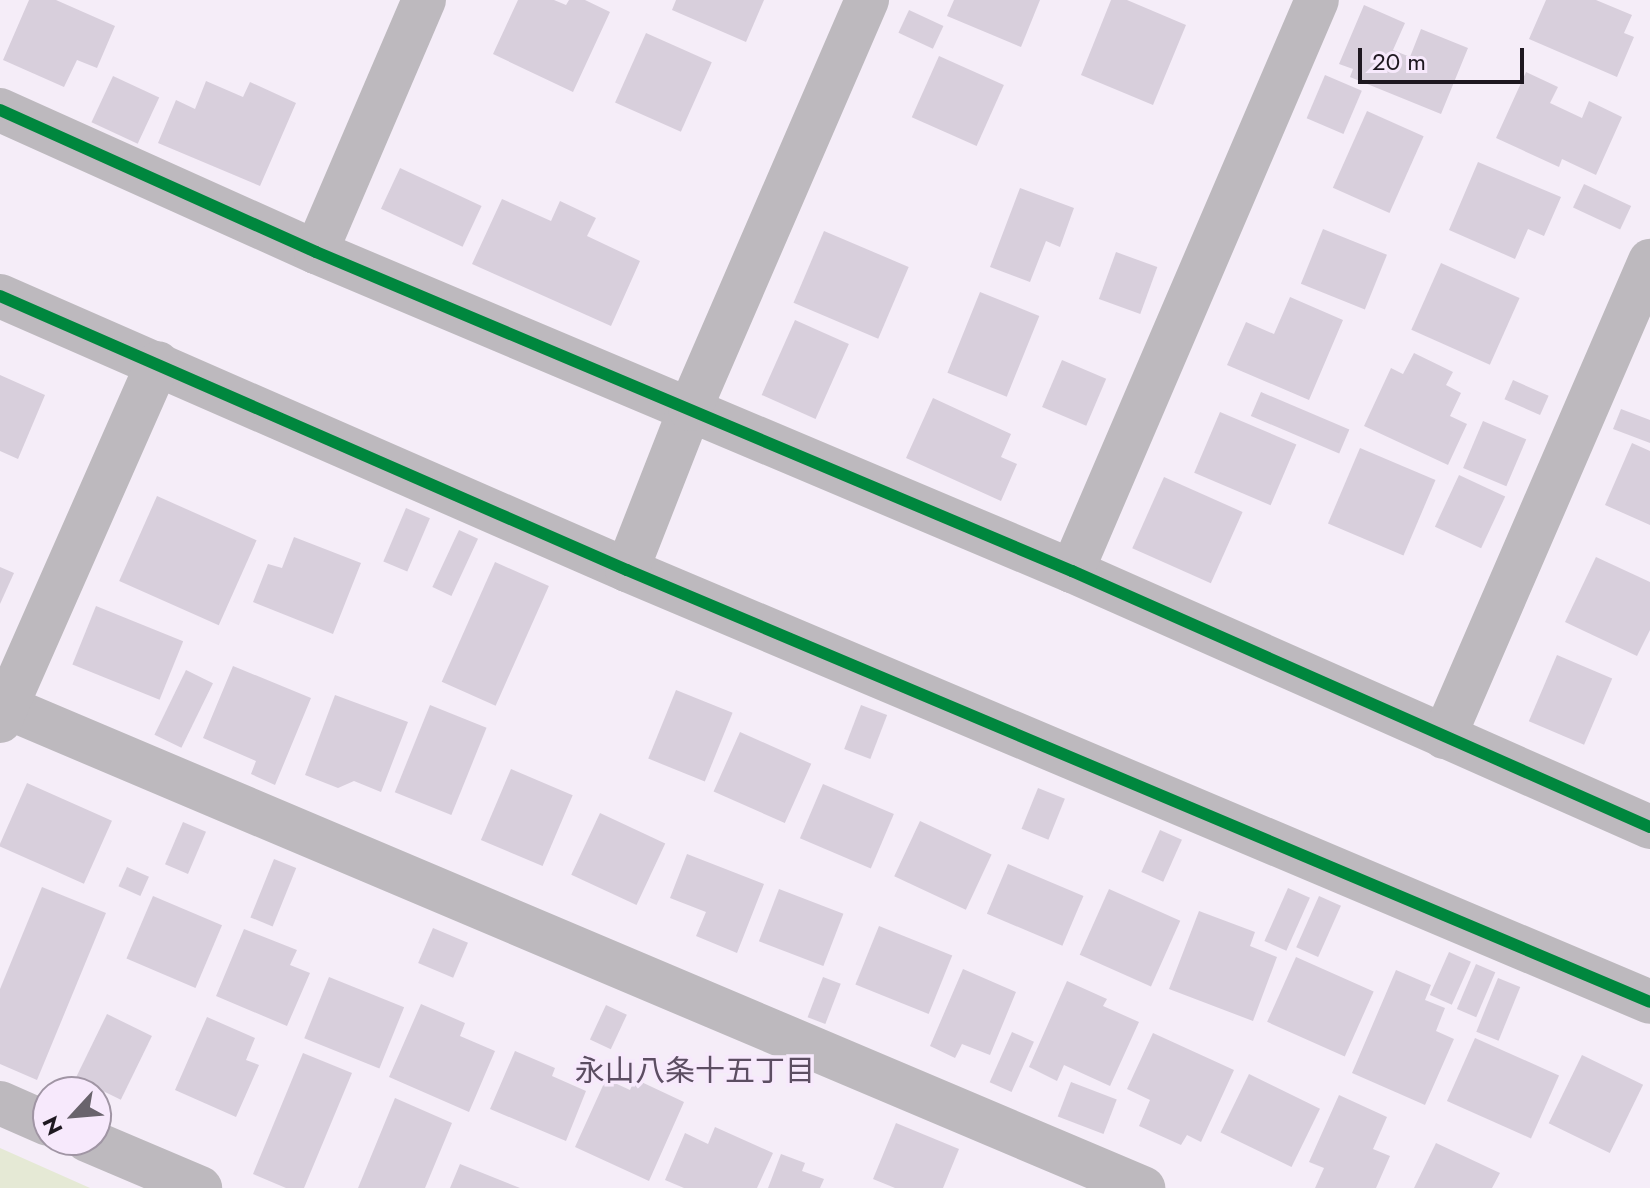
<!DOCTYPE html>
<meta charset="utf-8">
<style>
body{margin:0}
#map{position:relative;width:1650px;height:1188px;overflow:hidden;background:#f5edf8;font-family:Jost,"Noto Sans JP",sans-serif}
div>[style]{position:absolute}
.green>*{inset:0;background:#e5e9d5}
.building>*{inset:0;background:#d8cfdc;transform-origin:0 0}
.street>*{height:44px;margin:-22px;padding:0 22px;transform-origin:22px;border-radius:22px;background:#bdb9be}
.cycleway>*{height:12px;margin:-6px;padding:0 6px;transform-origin:6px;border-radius:6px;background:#00873e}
span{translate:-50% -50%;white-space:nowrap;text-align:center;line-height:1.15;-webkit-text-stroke:7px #f7e9fc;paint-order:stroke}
.neighbourhood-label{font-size:30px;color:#5c4e62}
.north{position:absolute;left:32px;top:1076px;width:80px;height:80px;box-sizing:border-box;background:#f7e9fc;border:2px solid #a095a4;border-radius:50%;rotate:244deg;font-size:22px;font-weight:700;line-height:32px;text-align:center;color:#1e1820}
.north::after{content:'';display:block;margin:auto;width:28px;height:36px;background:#69636c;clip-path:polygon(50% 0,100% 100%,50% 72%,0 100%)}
.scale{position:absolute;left:1358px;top:48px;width:166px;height:36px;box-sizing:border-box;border:4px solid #1e1820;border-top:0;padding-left:10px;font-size:24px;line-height:28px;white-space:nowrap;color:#1e1820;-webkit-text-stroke:6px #f7e9fc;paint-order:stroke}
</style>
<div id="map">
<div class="green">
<i style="clip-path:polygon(0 1148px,90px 1188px,0 1188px)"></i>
</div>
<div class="building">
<i style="clip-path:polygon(29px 0,56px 0,115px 26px,97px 68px,77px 60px,64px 87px,3px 60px)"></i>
<i style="clip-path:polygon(518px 0,554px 0,566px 5px,569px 0,585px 0,610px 12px,573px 92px,493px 54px)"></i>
<i style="clip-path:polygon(676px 0,764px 0,746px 42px,672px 10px)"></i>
<i style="clip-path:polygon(954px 0,1040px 0,1021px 47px,947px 16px)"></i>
<i style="clip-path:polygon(1111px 0,1127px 0,1186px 25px,1153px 105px,1081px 75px)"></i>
<i style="clip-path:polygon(1546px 0,1596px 0,1632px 15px,1624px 33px,1634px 37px,1617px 77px,1529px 39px)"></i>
<i style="clip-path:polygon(1364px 5px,1405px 23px,1393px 50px,1410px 57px,1421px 29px,1468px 48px,1441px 114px,1350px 77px,1353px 69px,1339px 64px)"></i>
<i style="left:909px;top:10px;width:38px;height:25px;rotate:25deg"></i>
<i style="left:646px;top:33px;width:72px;height:76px;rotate:24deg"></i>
<i style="left:939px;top:56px;width:71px;height:67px;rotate:24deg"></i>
<i style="clip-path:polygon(1526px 72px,1558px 87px,1550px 103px,1582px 118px,1589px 101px,1622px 117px,1596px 175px,1562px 159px,1559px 167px,1496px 138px)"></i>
<i style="left:1325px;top:75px;width:40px;height:47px;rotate:23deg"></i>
<i style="left:113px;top:76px;width:51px;height:51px;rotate:25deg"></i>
<i style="clip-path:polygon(206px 81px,243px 97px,250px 82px,296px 103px,260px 186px,158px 143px,176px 100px,195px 109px)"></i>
<i style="left:1367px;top:111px;width:62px;height:84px;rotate:24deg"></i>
<i style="clip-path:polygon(1478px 162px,1561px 197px,1544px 236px,1528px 229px,1515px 259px,1449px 230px)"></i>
<i style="left:400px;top:168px;width:90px;height:45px;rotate:25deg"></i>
<i style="left:1584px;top:184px;width:52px;height:26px;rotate:25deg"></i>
<i style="clip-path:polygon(1020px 188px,1074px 208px,1060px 247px,1046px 241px,1030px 282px,990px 267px)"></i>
<i style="clip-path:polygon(502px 199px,551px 221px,560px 201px,596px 218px,587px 236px,640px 261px,611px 326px,472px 264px)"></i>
<i style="left:1323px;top:229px;width:69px;height:59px;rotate:22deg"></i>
<i style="left:824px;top:231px;width:92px;height:78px;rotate:23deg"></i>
<i style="left:1116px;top:252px;width:44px;height:50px;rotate:20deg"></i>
<i style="left:1441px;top:263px;width:86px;height:73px;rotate:24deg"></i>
<i style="left:980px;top:292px;width:64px;height:87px;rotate:22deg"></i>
<i style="clip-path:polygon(1290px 297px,1343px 320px,1309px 400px,1227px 365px,1246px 322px,1274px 334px)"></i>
<i style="left:795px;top:320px;width:59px;height:82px;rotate:24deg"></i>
<i style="clip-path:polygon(1414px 353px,1453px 372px,1446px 385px,1461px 393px,1450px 416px,1467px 424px,1448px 465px,1364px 426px,1391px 368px,1403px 374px)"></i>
<i style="left:1062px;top:360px;width:48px;height:51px;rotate:23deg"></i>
<i style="clip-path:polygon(0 375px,45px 395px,18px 459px,0 451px)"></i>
<i style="left:1513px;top:380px;width:39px;height:21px;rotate:24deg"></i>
<i style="left:1261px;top:392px;width:96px;height:26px;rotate:23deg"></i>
<i style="clip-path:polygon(933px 398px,1011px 434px,1001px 457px,1017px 464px,1001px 501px,906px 458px)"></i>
<i style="clip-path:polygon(1621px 409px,1650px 420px,1650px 443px,1613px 429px)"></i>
<i style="left:1220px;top:412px;width:83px;height:66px;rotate:23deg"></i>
<i style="left:1483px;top:421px;width:47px;height:51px;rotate:23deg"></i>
<i style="clip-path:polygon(1632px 443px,1650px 451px,1650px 525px,1605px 505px)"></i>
<i style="left:1360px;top:448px;width:82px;height:82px;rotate:23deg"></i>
<i style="left:1459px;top:475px;width:51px;height:57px;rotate:25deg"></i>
<i style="left:1164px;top:477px;width:86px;height:78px;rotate:24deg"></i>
<i style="left:157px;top:496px;width:109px;height:93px;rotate:24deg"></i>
<i style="left:406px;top:508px;width:26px;height:58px;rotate:23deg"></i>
<i style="left:459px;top:530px;width:21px;height:63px;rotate:25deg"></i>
<i style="clip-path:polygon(294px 537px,361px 563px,333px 634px,253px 602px,268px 564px,282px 568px)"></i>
<i style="clip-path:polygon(1596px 557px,1650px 582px,1650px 630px,1637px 656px,1565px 622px)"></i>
<i style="left:495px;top:562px;width:59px;height:131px;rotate:24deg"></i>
<i style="clip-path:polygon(0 567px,14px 573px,0 604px)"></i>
<i style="left:96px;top:606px;width:94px;height:63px;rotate:22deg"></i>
<i style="left:1557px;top:655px;width:60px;height:72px;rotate:23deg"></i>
<i style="clip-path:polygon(233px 666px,311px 698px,275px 785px,251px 774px,256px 761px,203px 738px)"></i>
<i style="left:186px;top:670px;width:30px;height:72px;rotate:26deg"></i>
<i style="left:676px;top:690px;width:61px;height:74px;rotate:22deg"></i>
<i style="clip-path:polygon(335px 695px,408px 722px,381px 792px,354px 781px,338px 788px,305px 775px)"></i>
<i style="left:430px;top:705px;width:61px;height:94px;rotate:22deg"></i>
<i style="left:861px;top:705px;width:28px;height:47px;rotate:21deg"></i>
<i style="left:740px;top:732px;width:78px;height:65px;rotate:24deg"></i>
<i style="left:511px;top:769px;width:67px;height:77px;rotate:23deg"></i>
<i style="left:27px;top:783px;width:93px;height:69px;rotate:24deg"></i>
<i style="left:823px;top:784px;width:77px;height:59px;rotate:23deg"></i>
<i style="left:1038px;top:788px;width:29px;height:44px;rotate:22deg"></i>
<i style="left:600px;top:813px;width:72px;height:68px;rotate:25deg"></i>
<i style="left:920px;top:821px;width:79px;height:61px;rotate:25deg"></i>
<i style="left:183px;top:822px;width:25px;height:46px;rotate:23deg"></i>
<i style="left:1160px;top:830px;width:24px;height:46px;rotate:24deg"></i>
<i style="clip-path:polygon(687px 854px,764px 884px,737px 953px,696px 936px,706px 912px,670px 898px)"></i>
<i style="left:274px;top:859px;width:24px;height:63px;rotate:22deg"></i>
<i style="left:1008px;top:864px;width:82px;height:54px;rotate:23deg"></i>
<i style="left:127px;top:867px;width:24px;height:21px;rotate:24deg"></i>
<i style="clip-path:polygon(42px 887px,106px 913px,37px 1080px,0 1064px,0 989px)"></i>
<i style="left:1288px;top:888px;width:24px;height:58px;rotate:24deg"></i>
<i style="left:779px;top:889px;width:69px;height:56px;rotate:21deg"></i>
<i style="left:1109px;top:889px;width:78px;height:72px;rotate:24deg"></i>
<i style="left:153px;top:896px;width:75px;height:68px;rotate:23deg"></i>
<i style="left:1319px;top:896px;width:24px;height:56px;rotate:24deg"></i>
<i style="clip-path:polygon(1199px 911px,1255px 932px,1250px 946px,1277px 957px,1253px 1021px,1169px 989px)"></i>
<i style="left:879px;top:926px;width:79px;height:63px;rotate:22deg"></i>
<i style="left:433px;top:928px;width:38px;height:38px;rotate:23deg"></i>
<i style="clip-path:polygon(244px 929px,297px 950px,290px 965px,310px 973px,287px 1026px,216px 996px)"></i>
<i style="left:1449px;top:952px;width:24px;height:47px;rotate:24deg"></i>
<i style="left:1296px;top:957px;width:85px;height:71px;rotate:24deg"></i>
<i style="left:1476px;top:964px;width:21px;height:49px;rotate:23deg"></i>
<i style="clip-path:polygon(963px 969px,1016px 992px,990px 1055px,962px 1044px,955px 1058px,930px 1046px)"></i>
<i style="clip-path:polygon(1396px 970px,1431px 985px,1425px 1000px,1445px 1008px,1436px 1031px,1454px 1039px,1425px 1105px,1352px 1073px)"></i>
<i style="left:329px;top:977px;width:81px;height:66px;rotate:22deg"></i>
<i style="left:823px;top:977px;width:19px;height:43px;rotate:21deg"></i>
<i style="left:1498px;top:978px;width:24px;height:58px;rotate:22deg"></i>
<i style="clip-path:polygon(1067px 981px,1107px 999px,1103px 1006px,1139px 1022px,1110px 1086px,1064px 1065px,1057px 1081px,1029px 1067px)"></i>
<i style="clip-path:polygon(421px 1004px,465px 1023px,460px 1036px,495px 1051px,469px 1112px,389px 1077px)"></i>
<i style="left:606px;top:1005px;width:23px;height:38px;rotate:25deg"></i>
<i style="left:107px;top:1014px;width:50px;height:71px;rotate:26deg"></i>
<i style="clip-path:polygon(207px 1017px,255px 1038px,246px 1060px,259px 1065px,236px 1117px,175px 1090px)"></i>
<i style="left:1012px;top:1032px;width:24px;height:55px;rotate:24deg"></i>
<i style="clip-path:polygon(1153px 1033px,1234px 1070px,1201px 1142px,1187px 1135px,1181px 1145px,1139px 1126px,1150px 1100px,1127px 1089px)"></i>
<i style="left:1475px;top:1038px;width:92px;height:69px;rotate:24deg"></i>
<i style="clip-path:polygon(515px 1051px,555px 1068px,552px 1076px,586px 1091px,566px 1141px,490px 1109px)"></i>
<i style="clip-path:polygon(303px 1053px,352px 1073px,304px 1188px,286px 1188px,253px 1174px)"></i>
<i style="left:1582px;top:1055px;width:68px;height:76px;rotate:26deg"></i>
<i style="left:1249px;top:1074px;width:79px;height:65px;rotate:26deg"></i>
<i style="clip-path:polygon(606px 1079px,630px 1090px,635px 1079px,684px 1102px,649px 1181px,575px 1147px)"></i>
<i style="left:1071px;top:1082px;width:49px;height:37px;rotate:21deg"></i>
<i style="clip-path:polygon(1339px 1095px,1387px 1117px,1373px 1149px,1390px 1156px,1376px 1188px,1315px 1188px,1324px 1168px,1309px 1162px)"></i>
<i style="clip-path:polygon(395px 1098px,452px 1123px,425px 1188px,358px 1188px)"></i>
<i style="clip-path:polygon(896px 1123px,959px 1149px,943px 1188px,895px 1188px,873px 1179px)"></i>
<i style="clip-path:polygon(715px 1127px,773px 1153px,757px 1188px,684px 1188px,665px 1180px,685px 1133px,708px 1144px)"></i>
<i style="clip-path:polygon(1436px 1143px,1500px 1173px,1492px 1188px,1414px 1188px)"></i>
<i style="clip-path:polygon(781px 1154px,805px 1163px,802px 1171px,824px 1179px,820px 1188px,768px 1188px)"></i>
<i style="clip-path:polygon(460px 1164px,520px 1188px,450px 1188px)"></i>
</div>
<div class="street">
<i style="left:0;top:110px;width:346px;rotate:24.2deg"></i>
<i style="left:316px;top:252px;width:821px;rotate:22.88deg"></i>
<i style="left:1072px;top:571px;width:632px;rotate:23.89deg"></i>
<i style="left:316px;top:252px;width:274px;rotate:-66.8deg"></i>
<i style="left:0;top:296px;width:684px;rotate:23.61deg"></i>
<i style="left:627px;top:570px;width:1110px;rotate:22.89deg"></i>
<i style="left:627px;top:570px;width:173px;rotate:-68.6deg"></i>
<i style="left:690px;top:409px;width:446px;rotate:-66.6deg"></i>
<i style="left:1072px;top:571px;width:621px;rotate:-66.78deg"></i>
<i style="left:6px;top:707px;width:1235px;rotate:22.93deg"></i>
<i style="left:0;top:721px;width:391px;rotate:-66.2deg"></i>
<i style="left:1444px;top:737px;width:519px;rotate:-66.6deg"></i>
<i style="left:0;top:1103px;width:52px;rotate:23.6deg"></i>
<i style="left:87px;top:1140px;width:123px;rotate:23deg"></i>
</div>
<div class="cycleway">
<i style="left:0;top:110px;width:346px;rotate:24.2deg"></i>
<i style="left:316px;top:252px;width:821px;rotate:22.88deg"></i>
<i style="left:1072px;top:571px;width:632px;rotate:23.89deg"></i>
<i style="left:0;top:296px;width:684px;rotate:23.61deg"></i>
<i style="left:627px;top:570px;width:1110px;rotate:22.89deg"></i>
</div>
<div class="neighbourhood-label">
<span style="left:695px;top:1071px">永山八条十五丁目</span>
</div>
<div class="north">N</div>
<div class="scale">20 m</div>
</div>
